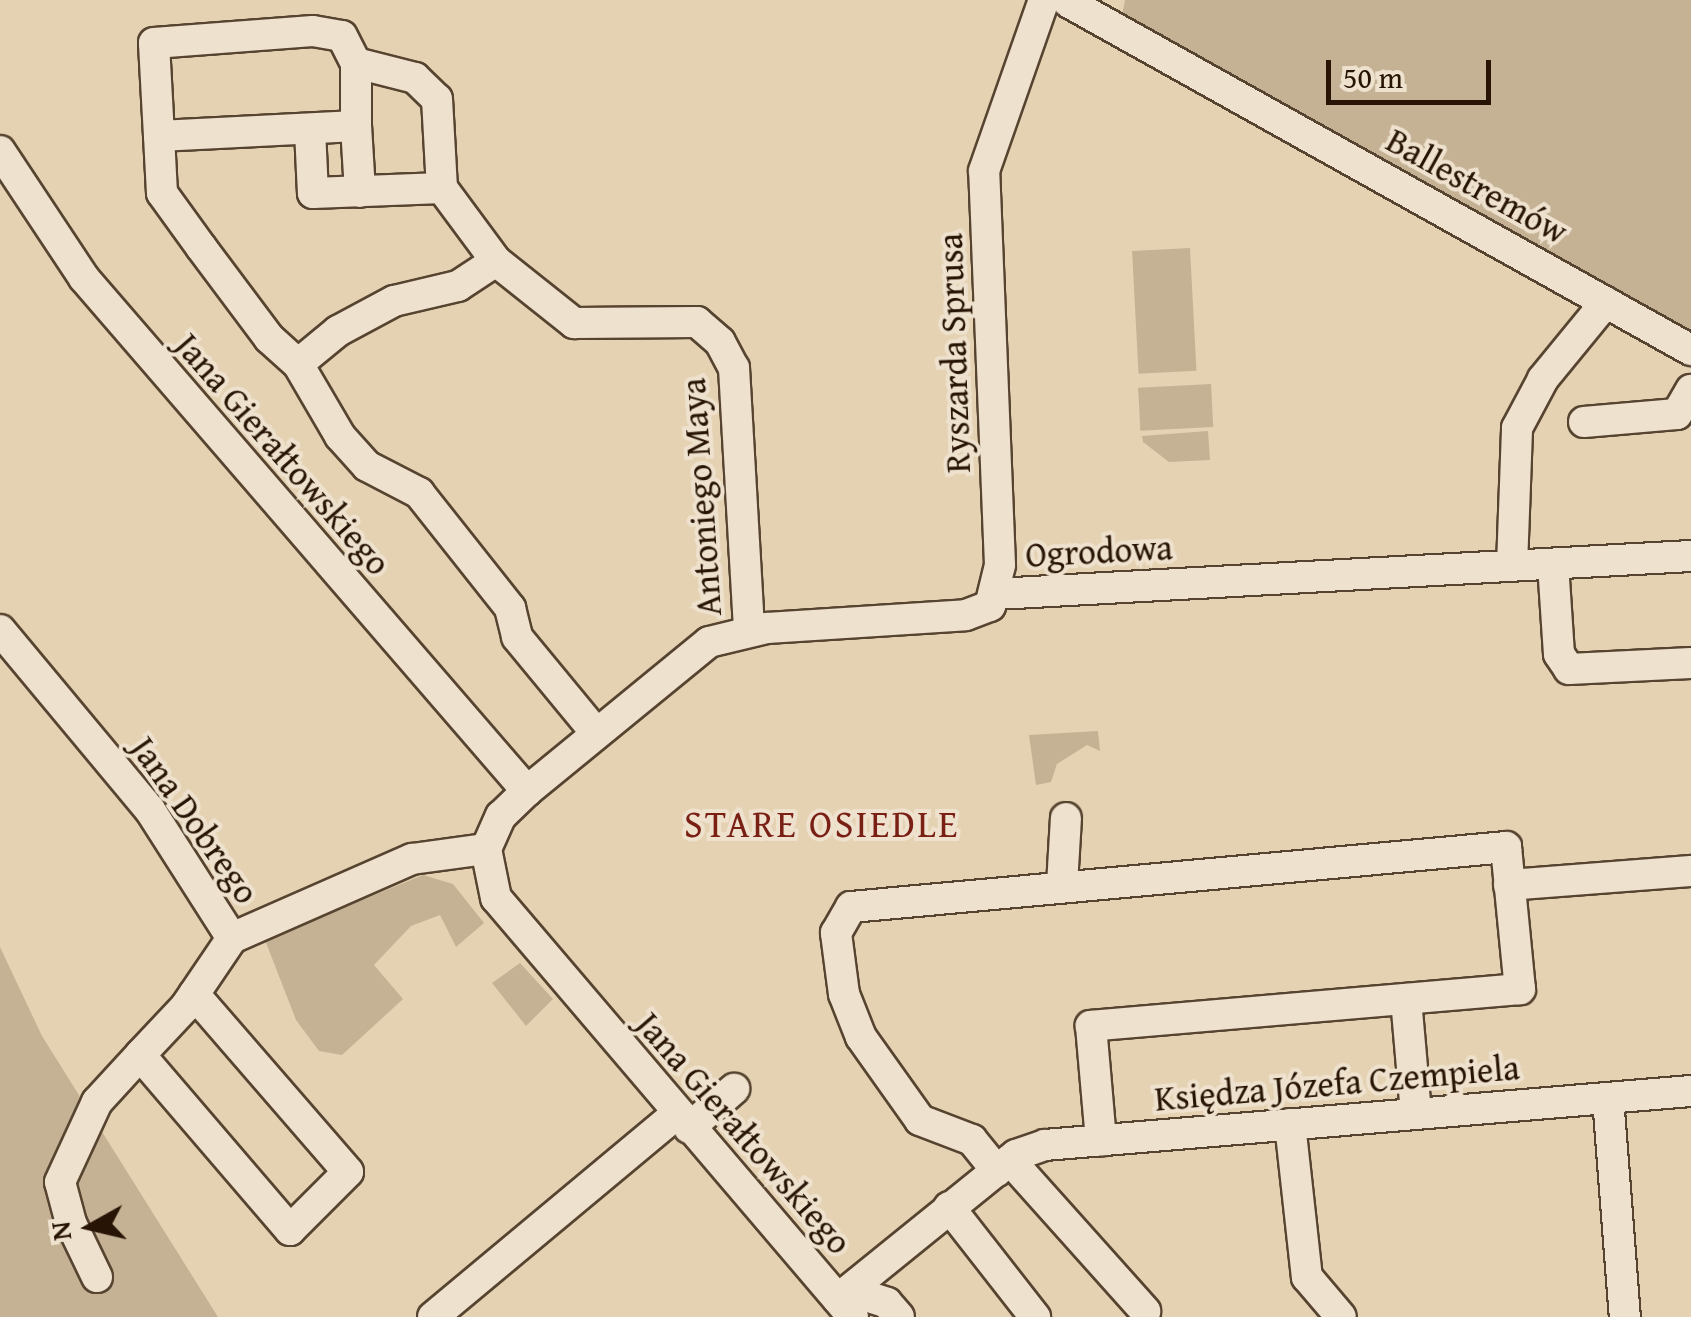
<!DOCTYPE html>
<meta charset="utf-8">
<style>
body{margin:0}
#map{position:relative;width:1691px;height:1317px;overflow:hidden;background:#e5d2b3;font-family:"Gentium Book Plus",serif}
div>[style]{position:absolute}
.green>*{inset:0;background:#c5b295;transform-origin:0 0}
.roads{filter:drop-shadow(2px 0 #574430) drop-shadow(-2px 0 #574430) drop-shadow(0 2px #574430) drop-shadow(0 -2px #574430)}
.minor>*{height:30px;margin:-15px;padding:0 15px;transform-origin:15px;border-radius:15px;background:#eee2ce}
span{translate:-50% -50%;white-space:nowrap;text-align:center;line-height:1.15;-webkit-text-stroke:8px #eee2ce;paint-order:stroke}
.street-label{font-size:35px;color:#281404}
.neighbourhood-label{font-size:38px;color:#7a1f14;letter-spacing:2.5px}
.north{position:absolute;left:40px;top:1177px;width:100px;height:100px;-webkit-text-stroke:8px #eee2ce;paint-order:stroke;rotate:262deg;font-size:28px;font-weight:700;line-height:40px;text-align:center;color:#281404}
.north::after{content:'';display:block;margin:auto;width:35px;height:45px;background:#281404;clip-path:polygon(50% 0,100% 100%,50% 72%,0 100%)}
.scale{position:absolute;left:1326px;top:60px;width:165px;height:45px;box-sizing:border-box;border:5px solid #281404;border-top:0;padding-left:12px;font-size:30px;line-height:35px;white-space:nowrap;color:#281404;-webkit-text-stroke:8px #eee2ce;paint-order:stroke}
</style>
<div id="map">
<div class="green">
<i style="clip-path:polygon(1125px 0,1691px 0,1691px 346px,1122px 15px)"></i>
<i style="left:1190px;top:248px;width:123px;height:58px;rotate:87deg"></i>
<i style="left:1211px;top:384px;width:43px;height:73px;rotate:87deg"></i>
<i style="clip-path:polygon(1208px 431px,1210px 460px,1169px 462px,1143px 442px,1142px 436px)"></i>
<i style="clip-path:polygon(1098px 731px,1100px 751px,1087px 745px,1057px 764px,1051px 782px,1036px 785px,1029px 735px)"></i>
<i style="clip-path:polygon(423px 875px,453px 884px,484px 923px,456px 947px,440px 915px,411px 926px,374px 965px,403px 999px,342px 1055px,319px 1051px,296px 1020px,265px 940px)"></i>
<i style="clip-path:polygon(0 947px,42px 1036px,218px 1317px,0 1317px)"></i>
<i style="clip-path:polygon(520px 963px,553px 999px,526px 1026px,492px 983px)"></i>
</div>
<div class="roads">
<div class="minor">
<i style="left:1068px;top:2px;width:714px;rotate:29.19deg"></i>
<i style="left:356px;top:63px;width:63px;rotate:90deg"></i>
<i style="left:356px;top:126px;width:197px;rotate:177.1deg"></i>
<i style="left:159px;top:136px;width:93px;rotate:-93.1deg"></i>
<i style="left:154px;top:43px;width:159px;rotate:-4.3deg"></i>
<i style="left:313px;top:31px;width:29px;rotate:10deg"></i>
<i style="left:342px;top:36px;width:30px;rotate:63deg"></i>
<i style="left:356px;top:63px;width:61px;rotate:14.3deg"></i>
<i style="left:415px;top:78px;width:30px;rotate:44deg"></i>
<i style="left:437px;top:99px;width:89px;rotate:86.8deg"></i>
<i style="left:356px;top:126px;width:66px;rotate:86.5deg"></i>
<i style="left:310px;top:130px;width:63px;rotate:87.3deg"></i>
<i style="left:313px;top:193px;width:129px;rotate:-2.2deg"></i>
<i style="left:442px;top:188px;width:91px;rotate:53.5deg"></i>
<i style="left:496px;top:261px;width:100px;rotate:38.5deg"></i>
<i style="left:574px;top:323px;width:123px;rotate:-0.5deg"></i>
<i style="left:697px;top:322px;width:30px;rotate:41deg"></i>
<i style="left:720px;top:342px;width:30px;rotate:62deg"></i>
<i style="left:734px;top:368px;width:262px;rotate:86.7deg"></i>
<i style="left:159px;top:136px;width:57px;rotate:87deg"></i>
<i style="left:162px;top:193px;width:67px;rotate:54.2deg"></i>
<i style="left:201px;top:247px;width:114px;rotate:53.2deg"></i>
<i style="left:269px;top:338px;width:39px;rotate:42deg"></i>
<i style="left:298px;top:364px;width:83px;rotate:59.7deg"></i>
<i style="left:340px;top:436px;width:40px;rotate:48deg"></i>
<i style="left:367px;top:466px;width:59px;rotate:27.4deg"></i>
<i style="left:419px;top:493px;width:147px;rotate:51.6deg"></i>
<i style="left:510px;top:608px;width:30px;rotate:76deg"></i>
<i style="left:517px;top:637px;width:124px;rotate:50.5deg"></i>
<i style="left:0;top:151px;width:152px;rotate:56.5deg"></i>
<i style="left:84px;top:278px;width:678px;rotate:49.19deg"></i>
<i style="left:298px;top:364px;width:52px;rotate:-39.5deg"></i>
<i style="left:338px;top:331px;width:64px;rotate:-28.2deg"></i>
<i style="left:394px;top:301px;width:66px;rotate:-13.2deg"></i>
<i style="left:458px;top:286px;width:45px;rotate:-33.3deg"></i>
<i style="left:1584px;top:422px;width:93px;rotate:-4.9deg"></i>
<i style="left:1677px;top:414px;width:28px;rotate:-60deg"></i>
<i style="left:1553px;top:564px;width:90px;rotate:86.2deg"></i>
<i style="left:1559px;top:654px;width:18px;rotate:56deg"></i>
<i style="left:1569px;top:669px;width:122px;rotate:-2.8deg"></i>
<i style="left:1512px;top:566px;width:138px;rotate:-87.9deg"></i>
<i style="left:1517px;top:428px;width:55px;rotate:-62deg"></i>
<i style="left:1543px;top:379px;width:99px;rotate:-50.7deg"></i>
<i style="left:996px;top:594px;width:696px;rotate:-3.13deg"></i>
<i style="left:0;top:630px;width:234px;rotate:50.2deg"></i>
<i style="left:150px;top:810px;width:152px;rotate:57.4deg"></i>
<i style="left:232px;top:938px;width:197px;rotate:-23.7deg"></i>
<i style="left:412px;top:859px;width:75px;rotate:-7.7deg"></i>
<i style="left:1062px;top:885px;width:67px;rotate:-86.6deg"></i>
<i style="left:1509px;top:885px;width:183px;rotate:-4.4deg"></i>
<i style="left:194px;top:994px;width:235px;rotate:49.1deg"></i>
<i style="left:348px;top:1172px;width:82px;rotate:135deg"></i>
<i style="left:290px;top:1230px;width:230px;rotate:-130.6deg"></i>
<i style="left:140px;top:1055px;width:67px;rotate:-46.8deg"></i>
<i style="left:186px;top:1006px;width:82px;rotate:-55.9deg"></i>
<i style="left:1406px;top:999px;width:115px;rotate:85deg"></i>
<i style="left:1608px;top:1098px;width:220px;rotate:85.6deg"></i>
<i style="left:1290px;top:1124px;width:154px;rotate:83.7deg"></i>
<i style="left:1307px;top:1277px;width:52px;rotate:49.6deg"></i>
<i style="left:689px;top:1128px;width:60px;rotate:-40.9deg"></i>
<i style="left:1010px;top:1160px;width:203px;rotate:48.2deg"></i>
<i style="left:997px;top:1171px;width:40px;rotate:-129deg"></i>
<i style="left:972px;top:1140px;width:56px;rotate:-159deg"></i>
<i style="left:920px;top:1120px;width:102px;rotate:-125.4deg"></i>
<i style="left:861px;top:1037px;width:46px;rotate:-111.6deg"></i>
<i style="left:844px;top:994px;width:62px;rotate:-97.5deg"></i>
<i style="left:836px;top:933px;width:30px;rotate:-60deg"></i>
<i style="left:851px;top:907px;width:658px;rotate:-5.23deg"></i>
<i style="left:1506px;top:847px;width:143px;rotate:84.4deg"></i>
<i style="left:1520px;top:989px;width:431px;rotate:175.1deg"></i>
<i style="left:1091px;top:1026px;width:115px;rotate:85deg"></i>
<i style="left:949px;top:1207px;width:140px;rotate:52deg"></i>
<i style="left:97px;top:1277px;width:60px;rotate:-115.7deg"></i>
<i style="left:71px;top:1223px;width:42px;rotate:-105deg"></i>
<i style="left:60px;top:1182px;width:88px;rotate:-65.2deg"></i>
<i style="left:97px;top:1102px;width:64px;rotate:-47.5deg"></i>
<i style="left:838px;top:1299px;width:229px;rotate:-39deg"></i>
<i style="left:1016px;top:1155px;width:31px;rotate:-19deg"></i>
<i style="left:1045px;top:1145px;width:648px;rotate:-4.78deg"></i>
<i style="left:838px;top:1299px;width:28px;rotate:-6deg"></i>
<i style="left:866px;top:1296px;width:22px;rotate:18deg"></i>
<i style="left:887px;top:1303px;width:18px;rotate:49deg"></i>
<i style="left:433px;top:1317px;width:317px;rotate:-39.8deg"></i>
<i style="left:853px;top:1317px;width:550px;rotate:-130.43deg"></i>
<i style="left:496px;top:898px;width:50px;rotate:-101.5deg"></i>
<i style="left:486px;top:849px;width:36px;rotate:-66deg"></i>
<i style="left:501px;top:816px;width:36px;rotate:-44deg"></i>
<i style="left:527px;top:791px;width:235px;rotate:-39.3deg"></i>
<i style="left:709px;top:642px;width:60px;rotate:-13.6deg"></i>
<i style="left:767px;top:628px;width:199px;rotate:-3.7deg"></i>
<i style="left:966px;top:615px;width:26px;rotate:-21deg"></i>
<i style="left:990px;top:606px;width:42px;rotate:-76.3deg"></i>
<i style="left:1000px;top:565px;width:394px;rotate:-92.3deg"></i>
<i style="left:984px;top:171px;width:181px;rotate:-70.7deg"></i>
</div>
</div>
<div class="street-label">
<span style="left:1477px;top:186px;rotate:29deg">Ballestremów</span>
<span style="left:954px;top:353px;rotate:-92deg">Ryszarda Sprusa</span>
<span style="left:283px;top:454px;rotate:49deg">Jana Gierałtowskiego</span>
<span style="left:701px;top:497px;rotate:-94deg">Antoniego Maya</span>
<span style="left:1099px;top:551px;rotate:-3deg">Ogrodowa</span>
<span style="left:195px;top:820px;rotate:55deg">Jana Dobrego</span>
<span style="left:1337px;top:1083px;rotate:-5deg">Księdza Józefa Czempiela</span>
<span style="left:744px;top:1133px;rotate:49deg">Jana Gierałtowskiego</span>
</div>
<div class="neighbourhood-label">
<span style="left:822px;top:824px">STARE OSIEDLE</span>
</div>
<div class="north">N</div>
<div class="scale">50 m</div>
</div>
